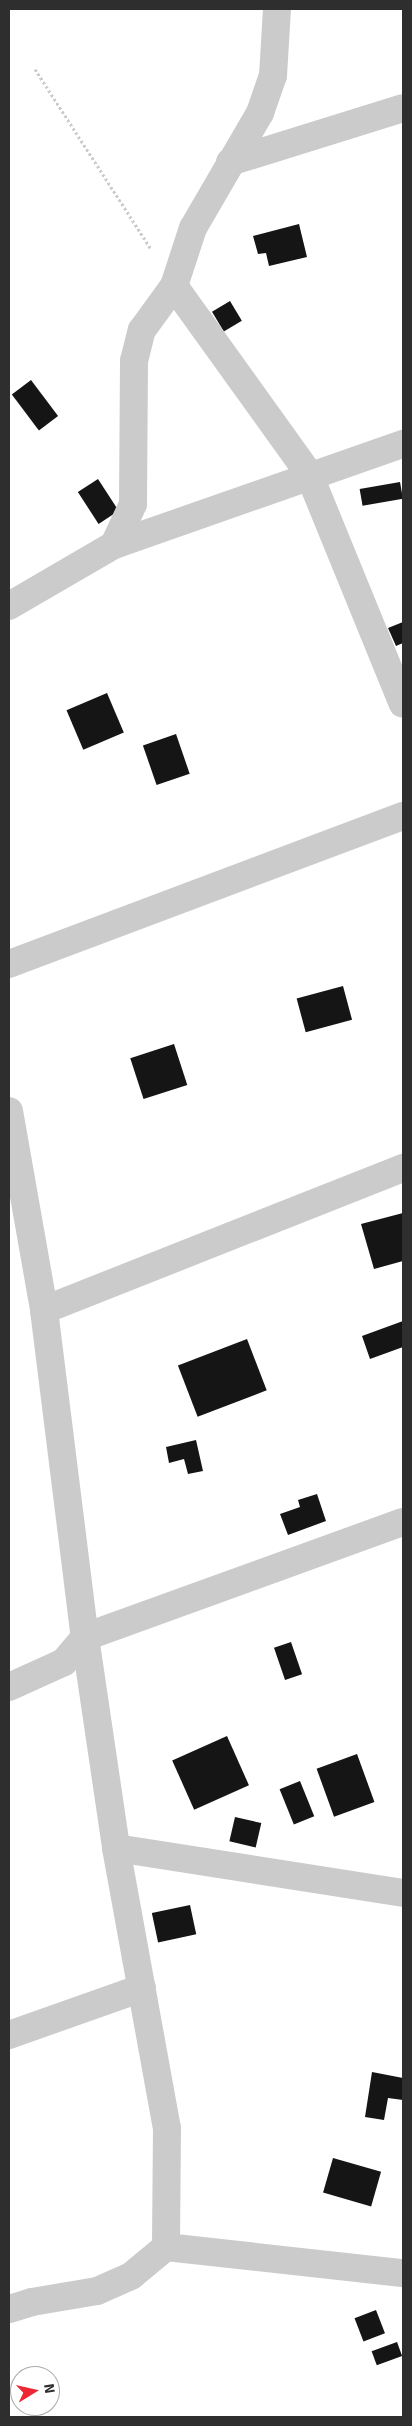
<!DOCTYPE html>
<style>
body{margin:0}
#map{position:relative;width:412px;height:2426px;overflow:hidden;background:#fff;font-family:Signika,sans-serif}
div>[style]{position:absolute}
.building>*{inset:0;background:#151515;transform-origin:0 0}
.path>*{height:3px;margin-top:-1.5px;transform-origin:0;background:repeating-linear-gradient(90deg,#cbcbcb 0 2.5px,transparent 0 5px)}
.minor>*{height:28px;margin:-14px;padding:0 14px;transform-origin:14px;border-radius:14px;background:#cbcbcb}
span{translate:-50% -50%;white-space:nowrap;text-align:center;line-height:1.15;-webkit-text-stroke:5px #fff;paint-order:stroke}
.frame{position:absolute;inset:0;border:10px solid #2e2e2e;pointer-events:none}
.north{position:absolute;left:10px;top:2366px;width:50px;height:50px;box-sizing:border-box;background:#fff;border:1px solid #ababab;border-radius:50%;rotate:81deg;font-size:14px;font-weight:700;line-height:20px;text-align:center;color:#2e2e2e}
.north::after{content:'';display:block;margin:auto;width:18px;height:22px;background:#ee2734;clip-path:polygon(50% 0,100% 100%,50% 72%,0 100%)}
</style>
<div id="map">
<div class="building">
<i style="clip-path:polygon(299px 224px,307px 257px,269px 266px,266px 253px,258px 254px,253px 236px)"></i>
<i style="left:230px;top:301px;width:23px;height:21px;rotate:59deg"></i>
<i style="left:31px;top:380px;width:45px;height:24px;rotate:53deg"></i>
<i style="left:98px;top:479px;width:38px;height:24px;rotate:57deg"></i>
<i style="left:400px;top:482px;width:17px;height:41px;rotate:80deg"></i>
<i style="clip-path:polygon(403px 622px,403px 643px,396px 646px,388px 628px)"></i>
<i style="left:107px;top:693px;width:43px;height:44px;rotate:67deg"></i>
<i style="left:176px;top:734px;width:42px;height:35px;rotate:71deg"></i>
<i style="left:343px;top:986px;width:35px;height:48px;rotate:75deg"></i>
<i style="left:174px;top:1044px;width:43px;height:46px;rotate:72deg"></i>
<i style="clip-path:polygon(403px 1213px,403px 1261px,374px 1269px,361px 1224px)"></i>
<i style="clip-path:polygon(403px 1321px,403px 1347px,370px 1359px,362px 1336px)"></i>
<i style="left:247px;top:1339px;width:55px;height:74px;rotate:69deg"></i>
<i style="clip-path:polygon(196px 1440px,203px 1471px,188px 1474px,184px 1459px,169px 1463px,166px 1447px)"></i>
<i style="clip-path:polygon(317px 1494px,326px 1521px,288px 1535px,280px 1514px,300px 1507px,298px 1500px)"></i>
<i style="left:291px;top:1642px;width:34px;height:18px;rotate:71deg"></i>
<i style="left:227px;top:1736px;width:54px;height:60px;rotate:66deg"></i>
<i style="left:357px;top:1754px;width:51px;height:43px;rotate:70deg"></i>
<i style="left:300px;top:1781px;width:38px;height:22px;rotate:68deg"></i>
<i style="left:235px;top:1817px;width:27px;height:25px;rotate:13deg"></i>
<i style="left:190px;top:1905px;width:30px;height:39px;rotate:78deg"></i>
<i style="clip-path:polygon(372px 2072px,403px 2078px,403px 2100px,388px 2098px,384px 2120px,365px 2117px)"></i>
<i style="left:333px;top:2158px;width:50px;height:36px;rotate:16deg"></i>
<i style="left:376px;top:2310px;width:25px;height:23px;rotate:69deg"></i>
<i style="left:397px;top:2342px;width:15px;height:27px;rotate:70deg"></i>
</div>
<div class="path">
<i style="left:35px;top:69px;width:214px;rotate:57.2deg"></i>
</div>
<div class="minor">
<i style="left:230px;top:162px;width:181px;rotate:-17.3deg"></i>
<i style="left:174px;top:286px;width:231px;rotate:54.3deg"></i>
<i style="left:309px;top:474px;width:248px;rotate:67.8deg"></i>
<i style="left:114px;top:545px;width:45px;rotate:-65.1deg"></i>
<i style="left:133px;top:504px;width:143px;rotate:-89.6deg"></i>
<i style="left:134px;top:361px;width:32px;rotate:-76deg"></i>
<i style="left:142px;top:330px;width:54px;rotate:-54deg"></i>
<i style="left:174px;top:286px;width:61px;rotate:-71.9deg"></i>
<i style="left:193px;top:228px;width:133px;rotate:-59.8deg"></i>
<i style="left:260px;top:113px;width:39px;rotate:-71deg"></i>
<i style="left:273px;top:76px;width:67px;rotate:-86.6deg"></i>
<i style="left:9px;top:606px;width:121px;rotate:-30.2deg"></i>
<i style="left:114px;top:545px;width:306px;rotate:-19.3deg"></i>
<i style="left:9px;top:964px;width:421px;rotate:-20.6deg"></i>
<i style="left:9px;top:1111px;width:202px;rotate:80deg"></i>
<i style="left:44px;top:1310px;width:330px;rotate:82.9deg"></i>
<i style="left:85px;top:1637px;width:213px;rotate:81.6deg"></i>
<i style="left:116px;top:1848px;width:285px;rotate:79.7deg"></i>
<i style="left:167px;top:2128px;width:119px;rotate:90.5deg"></i>
<i style="left:166px;top:2247px;width:45px;rotate:140.4deg"></i>
<i style="left:131px;top:2276px;width:37px;rotate:156deg"></i>
<i style="left:97px;top:2291px;width:66px;rotate:170.4deg"></i>
<i style="left:32px;top:2302px;width:24px;rotate:163deg"></i>
<i style="left:44px;top:1310px;width:386px;rotate:-21.6deg"></i>
<i style="left:9px;top:1687px;width:60px;rotate:-24.4deg"></i>
<i style="left:64px;top:1662px;width:33px;rotate:-50deg"></i>
<i style="left:85px;top:1637px;width:338px;rotate:-19.9deg"></i>
<i style="left:116px;top:1848px;width:291px;rotate:8.9deg"></i>
<i style="left:9px;top:2035px;width:141px;rotate:-19.5deg"></i>
<i style="left:166px;top:2247px;width:238px;rotate:6.3deg"></i>
</div>
<div class="frame"></div>
<div class="north">N</div>
</div>
